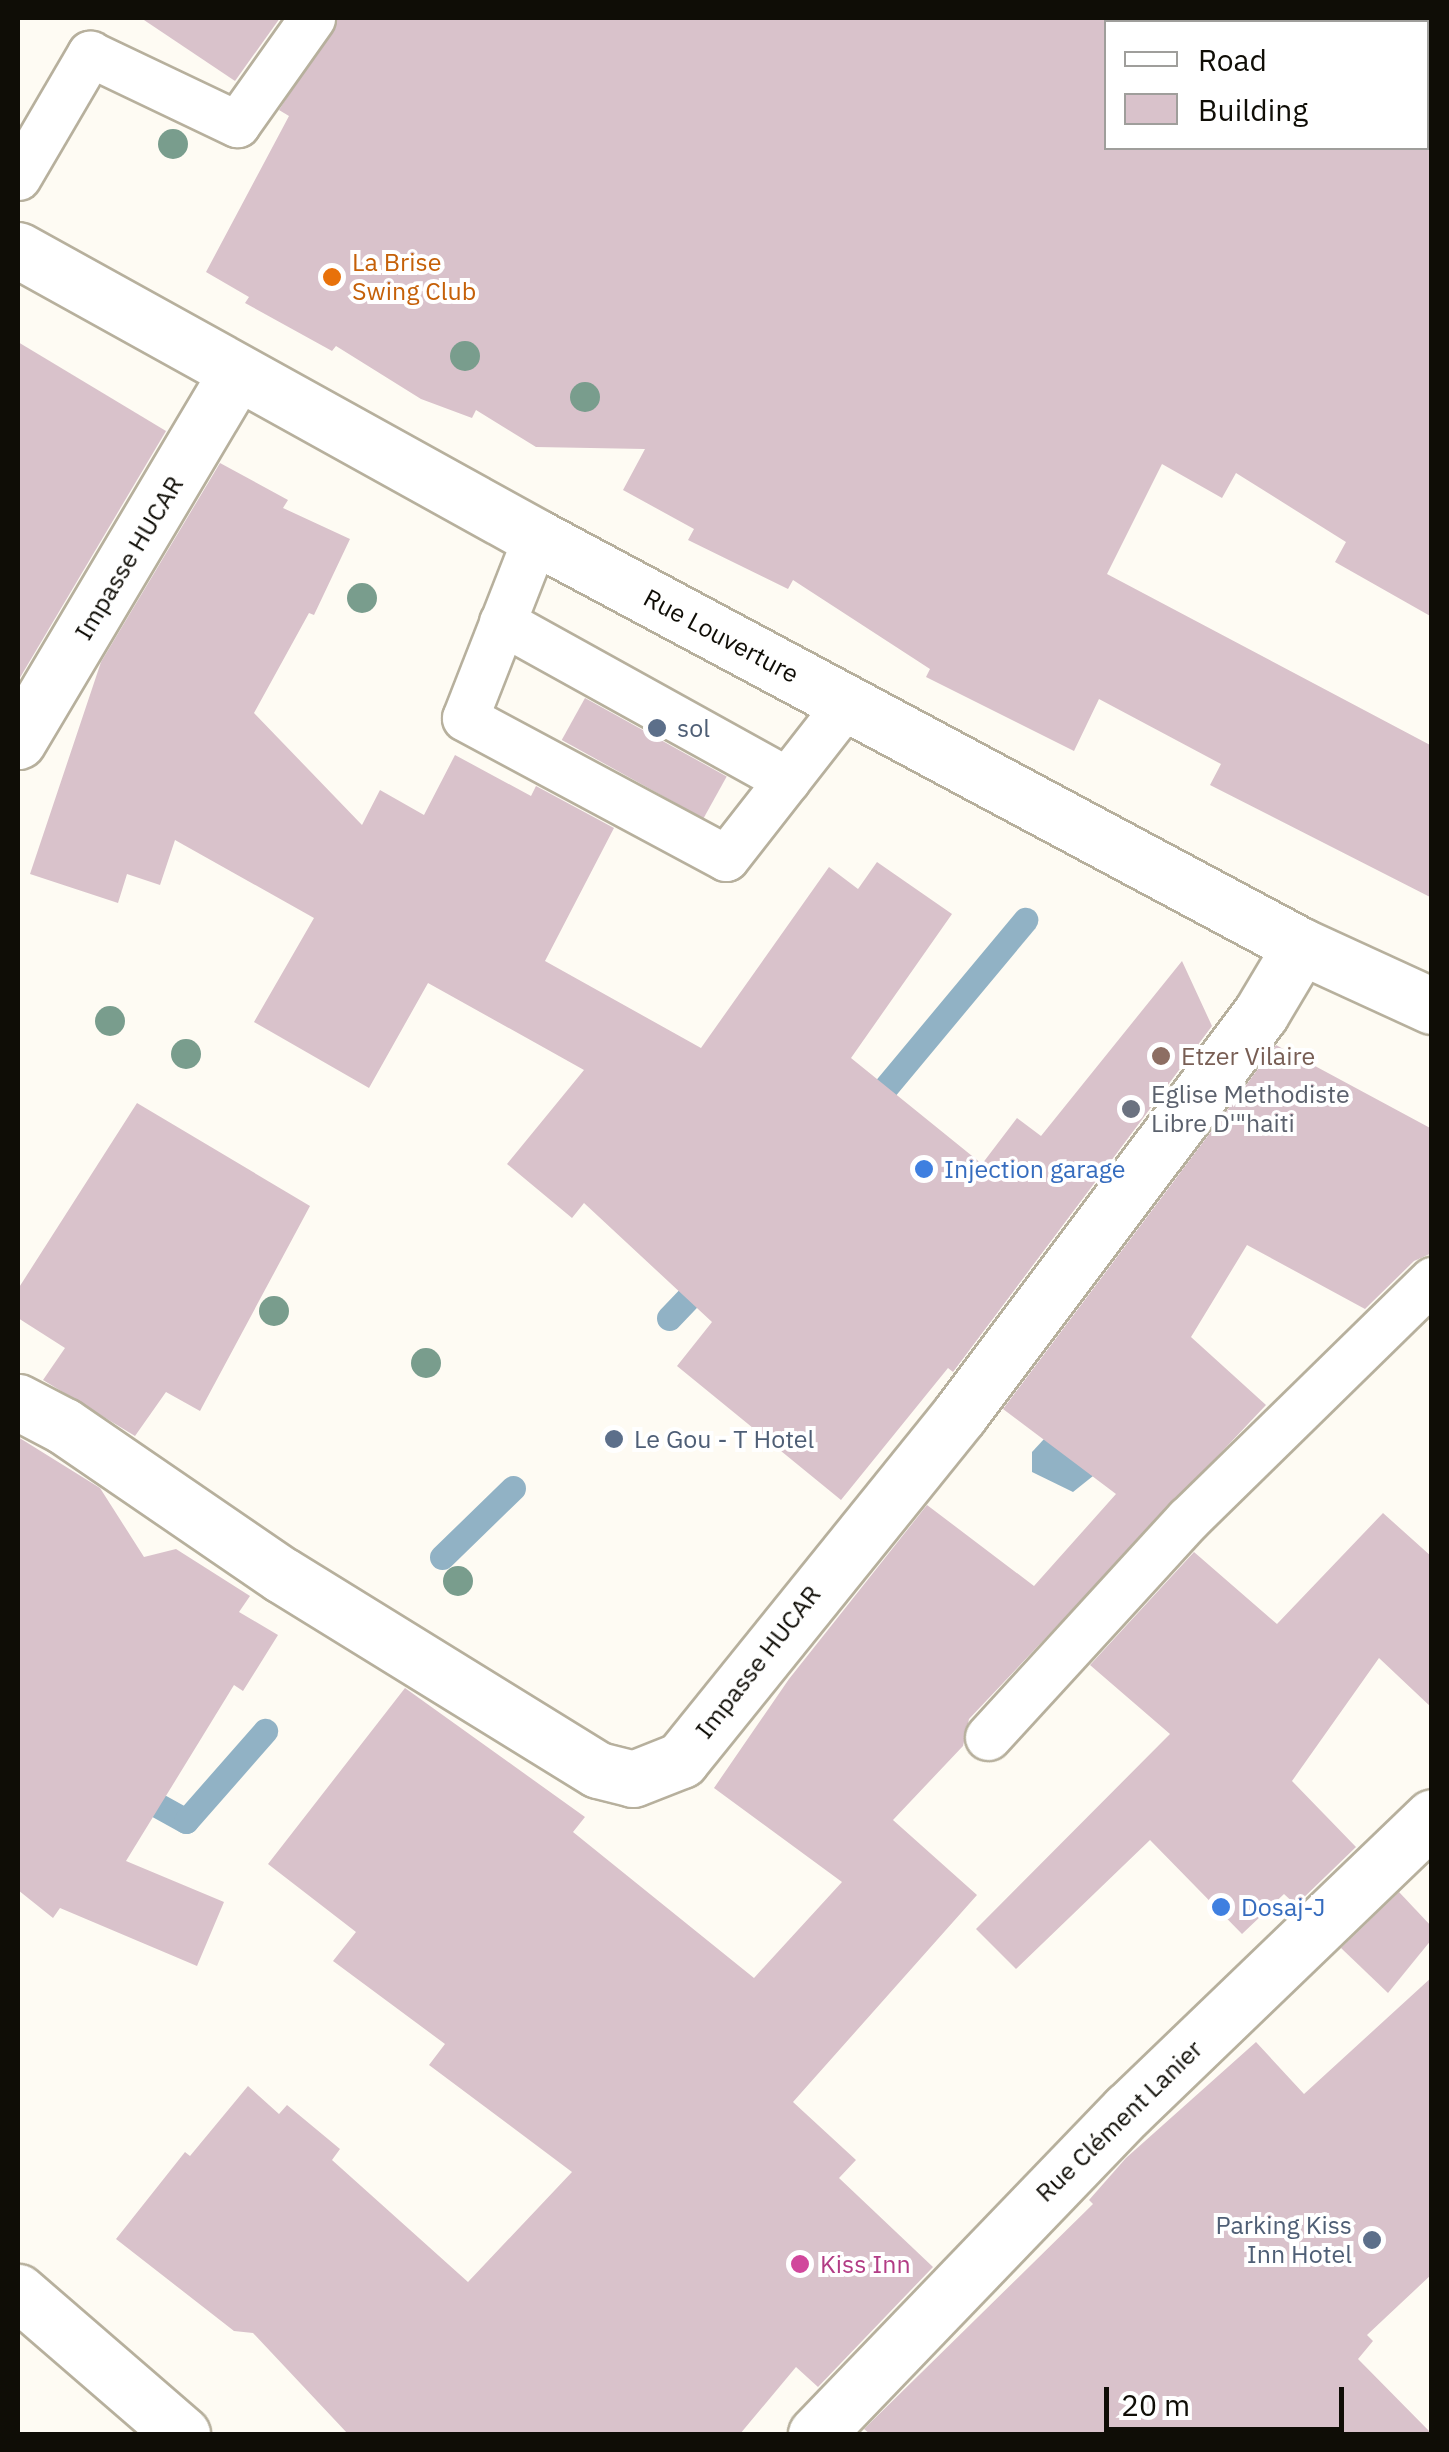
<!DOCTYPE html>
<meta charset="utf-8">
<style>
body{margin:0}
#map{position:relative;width:1449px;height:2452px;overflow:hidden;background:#fefbf3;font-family:"IBM Plex Sans",sans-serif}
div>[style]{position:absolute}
.water>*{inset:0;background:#91b2c5}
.stream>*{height:25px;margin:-12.5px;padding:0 12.5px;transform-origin:12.5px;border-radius:12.5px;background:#91b2c5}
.building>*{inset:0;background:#d9c2cb;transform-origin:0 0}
.roads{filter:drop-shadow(2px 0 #b7b09d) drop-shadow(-2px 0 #b7b09d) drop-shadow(0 2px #b7b09d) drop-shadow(0 -2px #b7b09d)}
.service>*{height:45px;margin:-22.5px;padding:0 22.5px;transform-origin:22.5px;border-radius:22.5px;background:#fff}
.minor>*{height:55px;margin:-27.5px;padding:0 27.5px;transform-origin:27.5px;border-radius:27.5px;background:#fff}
.primary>*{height:55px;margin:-27.5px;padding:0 27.5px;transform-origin:27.5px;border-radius:27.5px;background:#fff}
.trees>*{width:30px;height:30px;margin:-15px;border-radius:50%;background:#799d8d}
.dots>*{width:28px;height:28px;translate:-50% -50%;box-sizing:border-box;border:5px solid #fff;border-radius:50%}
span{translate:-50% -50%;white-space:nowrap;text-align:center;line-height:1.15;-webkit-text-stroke:8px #fff;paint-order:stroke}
.food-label{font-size:25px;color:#c56008}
.left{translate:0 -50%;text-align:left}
.street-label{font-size:25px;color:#0f0d06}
.service-label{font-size:25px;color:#4e5e75}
.right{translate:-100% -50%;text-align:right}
.education-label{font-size:25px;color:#785e54}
.worship-label{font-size:25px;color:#5b616d}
.shop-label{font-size:25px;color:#366cbe}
.hotel-label{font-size:25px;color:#b23c85}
.frame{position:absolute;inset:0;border:20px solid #0f0d06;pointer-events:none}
.legend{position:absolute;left:1104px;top:20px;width:325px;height:130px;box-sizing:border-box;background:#fff;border:2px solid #9f9e9b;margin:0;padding:12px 18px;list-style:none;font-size:30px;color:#0f0d06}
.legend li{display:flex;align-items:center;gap:20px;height:50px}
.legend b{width:50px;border:2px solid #9f9e9b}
.scale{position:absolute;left:1104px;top:2387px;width:240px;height:45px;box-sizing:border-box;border:5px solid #0f0d06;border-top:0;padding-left:12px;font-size:30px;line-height:35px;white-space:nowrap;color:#0f0d06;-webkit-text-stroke:8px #fff;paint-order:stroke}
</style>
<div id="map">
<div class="water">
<i style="clip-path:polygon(1121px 1356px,1098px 1472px,1073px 1492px,1032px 1472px,1032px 1452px)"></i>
</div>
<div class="stream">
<i style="left:866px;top:1111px;width:249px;rotate:-50.2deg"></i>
<i style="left:669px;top:1318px;width:61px;rotate:-46.3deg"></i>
<i style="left:442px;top:1557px;width:99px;rotate:-44.2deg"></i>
<i style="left:130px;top:1790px;width:64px;rotate:29deg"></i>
<i style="left:186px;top:1821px;width:120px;rotate:-48.7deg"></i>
</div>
<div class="building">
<i style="clip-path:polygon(141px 18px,280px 18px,235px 81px)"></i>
<i style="clip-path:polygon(338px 18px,1106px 18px,1106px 148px,1432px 148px,1432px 617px,1335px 562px,1346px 542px,1236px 473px,1222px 498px,1162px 464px,1107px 574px,1432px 746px,1432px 898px,1210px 785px,1221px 764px,1099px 699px,1074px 751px,926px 677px,930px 669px,793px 580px,788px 589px,688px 540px,694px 529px,623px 490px,645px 449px,536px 447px,476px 410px,472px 418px,421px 399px,336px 346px,332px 351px,245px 303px,249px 297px,206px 272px,289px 116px,279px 110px)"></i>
<i style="clip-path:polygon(18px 342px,166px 431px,18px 681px)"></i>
<i style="clip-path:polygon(220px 463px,288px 500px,283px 508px,350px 539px,314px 615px,309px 613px,254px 713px,362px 825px,380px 790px,424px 815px,455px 755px,531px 796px,536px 786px,614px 828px,545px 961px,701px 1048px,829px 867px,858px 889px,877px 862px,952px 914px,851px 1058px,982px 1164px,1017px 1118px,1041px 1136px,1182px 961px,1212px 1026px,953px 1372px,948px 1368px,841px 1500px,677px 1366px,712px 1322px,584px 1203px,572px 1218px,507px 1164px,584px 1070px,428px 983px,369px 1088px,254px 1022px,314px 918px,175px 840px,160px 885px,127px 874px,118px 903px,30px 874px,101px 662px)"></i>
<i style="left:585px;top:698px;width:162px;height:48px;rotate:29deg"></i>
<i style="clip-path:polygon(1276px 1045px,1432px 1129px,1432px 1253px,1414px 1261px,1365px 1309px,1247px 1245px,1191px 1337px,1266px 1405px,969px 1719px,963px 1746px,893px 1820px,977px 1895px,793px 2102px,856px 2160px,839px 2178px,933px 2267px,818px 2387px,796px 2367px,740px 2434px,348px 2434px,253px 2333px,234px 2331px,116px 2239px,185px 2152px,190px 2156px,248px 2086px,279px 2114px,287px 2105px,340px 2149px,332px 2160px,468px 2282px,572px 2172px,429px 2065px,445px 2044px,333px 1961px,356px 1932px,268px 1864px,405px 1688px,585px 1817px,573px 1832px,754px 1978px,842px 1882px,714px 1788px,789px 1679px,927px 1505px,1034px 1586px,1116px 1494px,1003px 1409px)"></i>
<i style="clip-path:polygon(137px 1103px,310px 1206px,200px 1411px,166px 1392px,135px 1436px,43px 1380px,65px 1348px,18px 1318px,18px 1289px)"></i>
<i style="clip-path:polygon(18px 1437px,100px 1488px,144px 1557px,176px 1549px,250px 1596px,239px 1612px,278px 1635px,243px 1691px,234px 1685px,126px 1861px,224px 1902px,197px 1966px,60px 1908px,53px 1918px,18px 1890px)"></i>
<i style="clip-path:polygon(1383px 1513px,1432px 1557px,1432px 1708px,1379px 1658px,1292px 1781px,1356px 1847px,1296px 1905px,1284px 1894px,1242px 1934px,1150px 1840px,1016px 1969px,976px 1929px,1170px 1734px,1090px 1665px,1194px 1552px,1277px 1624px)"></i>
<i style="clip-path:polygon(1399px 1892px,1432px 1927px,1432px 1939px,1388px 1993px,1341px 1948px)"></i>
<i style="clip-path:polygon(1432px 1977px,1432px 2274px,1367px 2335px,1373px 2341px,1358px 2359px,1432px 2434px,870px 2434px,864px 2429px,1093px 2204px,1089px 2200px,1126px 2158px,1256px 2042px,1304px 2094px)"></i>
</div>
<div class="roads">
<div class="service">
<i style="left:18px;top:177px;width:143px;rotate:-59.7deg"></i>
<i style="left:90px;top:54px;width:163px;rotate:25.5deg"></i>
<i style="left:237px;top:124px;width:130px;rotate:-54.7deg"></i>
<i style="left:536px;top:537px;width:194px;rotate:111.4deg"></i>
<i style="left:465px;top:718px;width:296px;rotate:28.2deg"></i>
<i style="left:726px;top:858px;width:197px;rotate:-52deg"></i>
<i style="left:502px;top:622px;width:326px;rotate:29deg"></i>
<i style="left:988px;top:1737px;width:296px;rotate:-47.5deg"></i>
<i style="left:1188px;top:1519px;width:342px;rotate:-44.4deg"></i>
</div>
<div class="minor">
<i style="left:18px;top:741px;width:429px;rotate:-59.3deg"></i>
<i style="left:18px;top:1402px;width:52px;rotate:27.6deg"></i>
<i style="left:64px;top:1426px;width:264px;rotate:34.4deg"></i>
<i style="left:282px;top:1575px;width:371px;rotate:31.7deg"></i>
<i style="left:598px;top:1770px;width:36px;rotate:14deg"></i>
<i style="left:633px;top:1779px;width:52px;rotate:-21.6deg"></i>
<i style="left:681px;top:1760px;width:444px;rotate:-51.1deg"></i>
<i style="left:960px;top:1414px;width:501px;rotate:-53.11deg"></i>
<i style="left:1261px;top:1013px;width:78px;rotate:-59.2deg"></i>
<i style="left:18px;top:2292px;width:217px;rotate:40.9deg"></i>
<i style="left:816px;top:2434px;width:450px;rotate:-46.1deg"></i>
<i style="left:1128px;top:2110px;width:422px;rotate:-43.9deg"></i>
</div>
<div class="primary">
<i style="left:18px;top:250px;width:592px;rotate:28.99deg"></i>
<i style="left:536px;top:537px;width:867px;rotate:28.13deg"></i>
<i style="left:1301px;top:946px;width:144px;rotate:24.6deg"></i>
</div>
</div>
<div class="trees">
<i style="left:173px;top:144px"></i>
<i style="left:465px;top:356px"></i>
<i style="left:585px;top:397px"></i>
<i style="left:362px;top:598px"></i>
<i style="left:110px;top:1021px"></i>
<i style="left:186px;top:1054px"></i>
<i style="left:274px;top:1311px"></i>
<i style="left:426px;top:1363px"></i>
<i style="left:458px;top:1581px"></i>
</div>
<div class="dots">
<i style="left:332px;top:277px;background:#e8710a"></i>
<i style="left:657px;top:728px;background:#5c6f8a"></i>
<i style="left:1161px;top:1056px;background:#8d6e63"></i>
<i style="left:1131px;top:1109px;background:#6b7280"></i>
<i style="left:924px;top:1169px;background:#3f7fe0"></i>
<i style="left:614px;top:1439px;background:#5c6f8a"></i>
<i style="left:1221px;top:1907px;background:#3f7fe0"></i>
<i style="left:1372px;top:2240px;background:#5c6f8a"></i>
<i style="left:800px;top:2264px;background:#d1479c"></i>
</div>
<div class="food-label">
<span class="left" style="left:352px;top:277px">La Brise<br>Swing Club</span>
</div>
<div class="street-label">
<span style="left:129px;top:558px;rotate:-59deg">Impasse HUCAR</span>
<span style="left:721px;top:636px;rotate:28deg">Rue Louverture</span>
<span style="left:758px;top:1662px;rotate:-52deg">Impasse HUCAR</span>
<span style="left:1119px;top:2121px;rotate:-44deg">Rue Clément Lanier</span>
</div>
<div class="service-label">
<span class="left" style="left:677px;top:728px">sol</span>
<span class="left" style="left:634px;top:1439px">Le Gou - T Hotel</span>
<span class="right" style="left:1352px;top:2240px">Parking Kiss<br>Inn Hotel</span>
</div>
<div class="education-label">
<span class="left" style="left:1181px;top:1056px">Etzer Vilaire</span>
</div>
<div class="worship-label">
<span class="left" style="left:1151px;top:1109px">Eglise Methodiste<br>Libre D'"haiti</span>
</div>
<div class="shop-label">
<span class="left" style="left:944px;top:1169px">Injection garage</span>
<span class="left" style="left:1241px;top:1907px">Dosaj-J</span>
</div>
<div class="hotel-label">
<span class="left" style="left:820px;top:2264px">Kiss Inn</span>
</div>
<div class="frame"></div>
<ul class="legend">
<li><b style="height:12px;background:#fff"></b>Road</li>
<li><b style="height:28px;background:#d9c2cb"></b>Building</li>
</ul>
<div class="scale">20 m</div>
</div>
